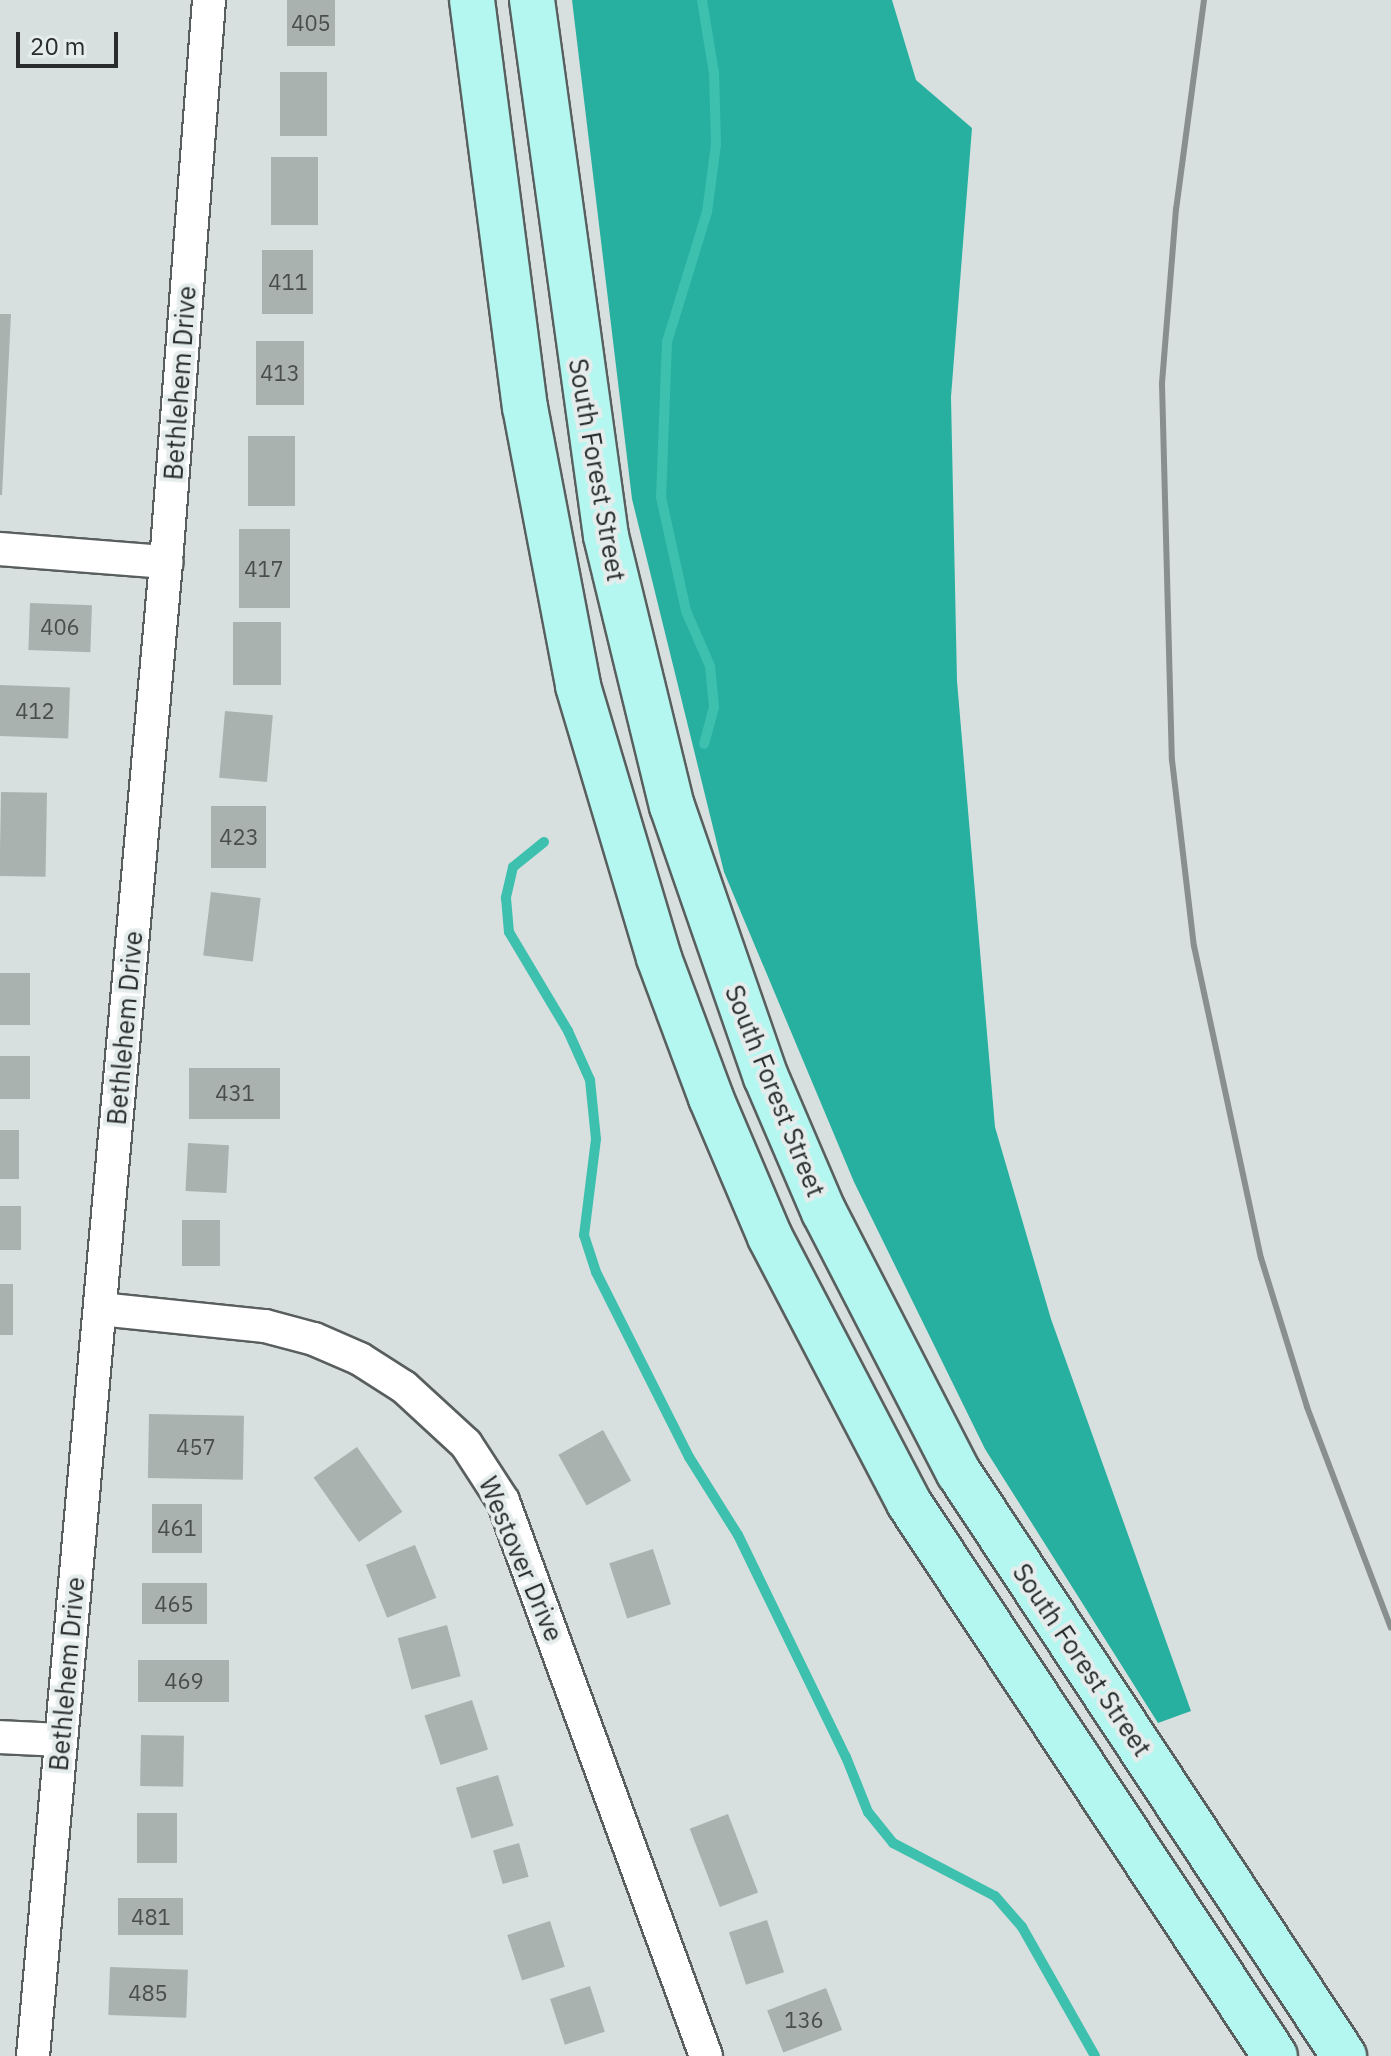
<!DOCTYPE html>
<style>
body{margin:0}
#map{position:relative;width:1391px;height:2056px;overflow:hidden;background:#d8e0df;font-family:"IBM Plex Sans",sans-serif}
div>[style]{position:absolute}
.forest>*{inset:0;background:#27b0a0}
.stream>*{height:10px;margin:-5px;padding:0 5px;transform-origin:5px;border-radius:5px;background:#3ec0af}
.building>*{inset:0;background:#aab2b0;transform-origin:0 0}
.roads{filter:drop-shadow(2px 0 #585f5e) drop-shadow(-2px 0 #585f5e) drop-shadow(0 2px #585f5e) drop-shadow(0 -2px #585f5e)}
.street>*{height:32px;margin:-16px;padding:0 16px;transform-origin:16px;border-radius:16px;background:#fff}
.secondary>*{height:44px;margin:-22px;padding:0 22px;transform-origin:22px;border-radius:22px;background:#b4f6f0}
.rail>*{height:6px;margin:-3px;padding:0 3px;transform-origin:3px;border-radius:3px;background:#898f8e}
span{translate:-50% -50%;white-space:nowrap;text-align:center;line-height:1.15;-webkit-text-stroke:8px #e5edec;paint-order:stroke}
.number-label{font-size:22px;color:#494e4d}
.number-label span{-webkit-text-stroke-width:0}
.street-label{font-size:26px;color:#292c2c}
.scale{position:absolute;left:16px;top:32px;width:102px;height:36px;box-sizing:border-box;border:4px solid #292c2c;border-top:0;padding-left:10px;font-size:24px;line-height:28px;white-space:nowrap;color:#292c2c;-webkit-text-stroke:6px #e5edec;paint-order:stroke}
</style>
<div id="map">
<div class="forest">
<i style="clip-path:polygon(572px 0,892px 0,916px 80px,972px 128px,951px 397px,957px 681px,995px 1127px,1051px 1319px,1191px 1711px,1158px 1723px,985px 1449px,854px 1182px,724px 872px,632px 499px)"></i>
</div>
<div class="stream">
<i style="left:702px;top:0;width:74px;rotate:80.7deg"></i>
<i style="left:714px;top:73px;width:71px;rotate:88.4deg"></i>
<i style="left:716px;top:144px;width:69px;rotate:97.5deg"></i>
<i style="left:707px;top:212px;width:136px;rotate:107.1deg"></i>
<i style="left:667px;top:342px;width:155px;rotate:92.2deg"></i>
<i style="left:661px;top:497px;width:117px;rotate:77.6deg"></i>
<i style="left:686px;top:611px;width:60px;rotate:66.4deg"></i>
<i style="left:710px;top:666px;width:41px;rotate:84.4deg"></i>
<i style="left:714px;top:707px;width:38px;rotate:105deg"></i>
<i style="left:544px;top:842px;width:40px;rotate:141deg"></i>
<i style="left:513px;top:867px;width:32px;rotate:103deg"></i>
<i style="left:506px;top:898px;width:34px;rotate:85deg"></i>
<i style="left:509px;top:932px;width:115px;rotate:59.2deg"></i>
<i style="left:568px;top:1031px;width:54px;rotate:65.8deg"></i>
<i style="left:590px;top:1080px;width:59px;rotate:84.2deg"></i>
<i style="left:596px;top:1139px;width:97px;rotate:97.1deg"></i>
<i style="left:584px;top:1235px;width:39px;rotate:72deg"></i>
<i style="left:596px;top:1272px;width:207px;rotate:63.3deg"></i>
<i style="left:689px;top:1457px;width:92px;rotate:57.9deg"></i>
<i style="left:738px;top:1535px;width:247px;rotate:64.1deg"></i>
<i style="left:846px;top:1757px;width:59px;rotate:68.2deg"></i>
<i style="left:868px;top:1812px;width:40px;rotate:51deg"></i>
<i style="left:893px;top:1843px;width:115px;rotate:27.5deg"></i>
<i style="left:995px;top:1896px;width:41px;rotate:48.9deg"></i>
<i style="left:1022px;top:1927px;width:148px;rotate:60.5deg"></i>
</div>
<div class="building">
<i style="left:287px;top:0;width:48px;height:46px"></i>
<i style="left:280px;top:72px;width:47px;height:64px"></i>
<i style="left:271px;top:157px;width:47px;height:68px"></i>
<i style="left:262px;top:250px;width:51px;height:64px"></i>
<i style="clip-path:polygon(0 314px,11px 314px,2px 495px,0 495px)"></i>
<i style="left:256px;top:341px;width:48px;height:64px"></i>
<i style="left:248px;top:436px;width:47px;height:70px"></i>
<i style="left:239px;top:529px;width:51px;height:79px"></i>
<i style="left:30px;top:603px;width:62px;height:47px;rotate:2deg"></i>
<i style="left:233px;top:622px;width:48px;height:63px"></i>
<i style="left:0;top:685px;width:70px;height:51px;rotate:2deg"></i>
<i style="left:225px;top:711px;width:48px;height:67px;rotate:5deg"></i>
<i style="left:1px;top:792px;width:46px;height:84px;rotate:1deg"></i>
<i style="left:211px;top:806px;width:55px;height:62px"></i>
<i style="left:211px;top:892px;width:50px;height:64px;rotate:7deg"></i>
<i style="left:0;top:973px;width:30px;height:52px"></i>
<i style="left:0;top:1056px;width:30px;height:43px"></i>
<i style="left:189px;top:1068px;width:91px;height:51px"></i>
<i style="left:0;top:1130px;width:19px;height:49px"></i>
<i style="left:188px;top:1143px;width:41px;height:48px;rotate:3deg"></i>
<i style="left:0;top:1206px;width:21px;height:44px"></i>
<i style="left:182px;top:1220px;width:38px;height:46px"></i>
<i style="left:0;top:1284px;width:13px;height:51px"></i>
<i style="left:149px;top:1414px;width:95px;height:64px;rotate:1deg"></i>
<i style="left:603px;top:1430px;width:58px;height:51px;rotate:61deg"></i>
<i style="left:357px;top:1447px;width:79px;height:53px;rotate:55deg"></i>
<i style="left:152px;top:1504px;width:50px;height:49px"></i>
<i style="left:415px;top:1545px;width:57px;height:53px;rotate:68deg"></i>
<i style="left:653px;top:1549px;width:58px;height:46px;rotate:72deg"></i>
<i style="left:142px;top:1583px;width:65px;height:41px"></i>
<i style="left:447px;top:1625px;width:53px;height:51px;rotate:75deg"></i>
<i style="left:138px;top:1660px;width:91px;height:42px"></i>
<i style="left:472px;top:1700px;width:52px;height:50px;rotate:72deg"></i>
<i style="left:141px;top:1735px;width:43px;height:51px;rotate:1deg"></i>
<i style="left:498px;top:1775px;width:53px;height:44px;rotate:73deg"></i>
<i style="left:137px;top:1813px;width:40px;height:50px"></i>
<i style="left:728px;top:1814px;width:84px;height:41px;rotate:69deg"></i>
<i style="left:519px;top:1843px;width:35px;height:27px;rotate:74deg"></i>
<i style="left:118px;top:1898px;width:65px;height:37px"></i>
<i style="left:767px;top:1920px;width:55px;height:40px;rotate:72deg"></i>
<i style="left:550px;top:1921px;width:48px;height:45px;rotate:72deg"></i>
<i style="left:110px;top:1967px;width:78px;height:48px;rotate:2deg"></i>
<i style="left:590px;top:1986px;width:48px;height:42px;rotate:72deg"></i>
<i style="left:826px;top:1988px;width:45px;height:63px;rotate:69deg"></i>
</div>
<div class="roads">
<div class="street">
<i style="left:0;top:549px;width:167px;rotate:4.5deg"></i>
<i style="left:100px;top:1309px;width:166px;rotate:5.9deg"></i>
<i style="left:265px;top:1326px;width:51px;rotate:14.9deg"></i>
<i style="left:314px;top:1339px;width:50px;rotate:23.5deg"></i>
<i style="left:360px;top:1359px;width:52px;rotate:32.5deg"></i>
<i style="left:404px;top:1387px;width:84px;rotate:42.6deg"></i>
<i style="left:466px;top:1444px;width:68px;rotate:57deg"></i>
<i style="left:503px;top:1501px;width:591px;rotate:69.91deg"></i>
<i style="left:0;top:1737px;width:61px;rotate:2.8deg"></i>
<i style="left:33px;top:2056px;width:1500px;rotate:-84.91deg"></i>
<i style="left:166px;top:562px;width:564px;rotate:-85.62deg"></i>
</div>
<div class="secondary">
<i style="left:472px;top:0;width:410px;rotate:82.6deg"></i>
<i style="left:525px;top:407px;width:284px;rotate:79.2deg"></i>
<i style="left:578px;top:686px;width:284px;rotate:73.4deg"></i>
<i style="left:659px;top:958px;width:149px;rotate:69.6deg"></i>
<i style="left:711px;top:1098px;width:151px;rotate:67deg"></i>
<i style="left:770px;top:1237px;width:300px;rotate:62.4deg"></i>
<i style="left:909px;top:1503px;width:663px;rotate:56.5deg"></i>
<i style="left:532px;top:0;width:541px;rotate:82.14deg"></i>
<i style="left:606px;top:536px;width:278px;rotate:76.3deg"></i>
<i style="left:672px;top:806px;width:287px;rotate:70.9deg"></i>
<i style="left:766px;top:1077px;width:147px;rotate:66.8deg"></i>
<i style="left:824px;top:1212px;width:294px;rotate:62.7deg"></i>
<i style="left:959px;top:1473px;width:699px;rotate:56.56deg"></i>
</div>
</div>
<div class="rail">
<i style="left:1204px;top:0;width:211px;rotate:97.6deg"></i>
<i style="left:1176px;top:209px;width:176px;rotate:94.6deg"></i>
<i style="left:1162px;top:384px;width:376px;rotate:88.5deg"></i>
<i style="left:1172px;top:760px;width:187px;rotate:83.3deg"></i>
<i style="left:1194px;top:946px;width:319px;rotate:77.9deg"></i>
<i style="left:1261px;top:1258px;width:156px;rotate:72.8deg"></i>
<i style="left:1307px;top:1407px;width:236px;rotate:69.2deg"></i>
</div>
<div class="number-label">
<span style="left:311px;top:23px">405</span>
<span style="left:288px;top:282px">411</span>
<span style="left:280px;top:373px">413</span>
<span style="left:264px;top:569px">417</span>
<span style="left:60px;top:627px">406</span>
<span style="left:35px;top:711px">412</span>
<span style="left:239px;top:837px">423</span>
<span style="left:235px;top:1093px">431</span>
<span style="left:196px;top:1447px">457</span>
<span style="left:177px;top:1528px">461</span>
<span style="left:174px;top:1604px">465</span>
<span style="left:184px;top:1681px">469</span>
<span style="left:151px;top:1917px">481</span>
<span style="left:148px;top:1993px">485</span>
<span style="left:804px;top:2020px">136</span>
</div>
<div class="street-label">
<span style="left:180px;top:383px;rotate:-86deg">Bethlehem Drive</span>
<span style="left:597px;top:470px;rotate:80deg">South Forest Street</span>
<span style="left:125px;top:1028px;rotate:-85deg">Bethlehem Drive</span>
<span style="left:775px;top:1091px;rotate:68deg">South Forest Street</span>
<span style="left:521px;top:1559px;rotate:67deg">Westover Drive</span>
<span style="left:1082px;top:1660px;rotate:56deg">South Forest Street</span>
<span style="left:67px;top:1674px;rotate:-85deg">Bethlehem Drive</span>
</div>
<div class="scale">20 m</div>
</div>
